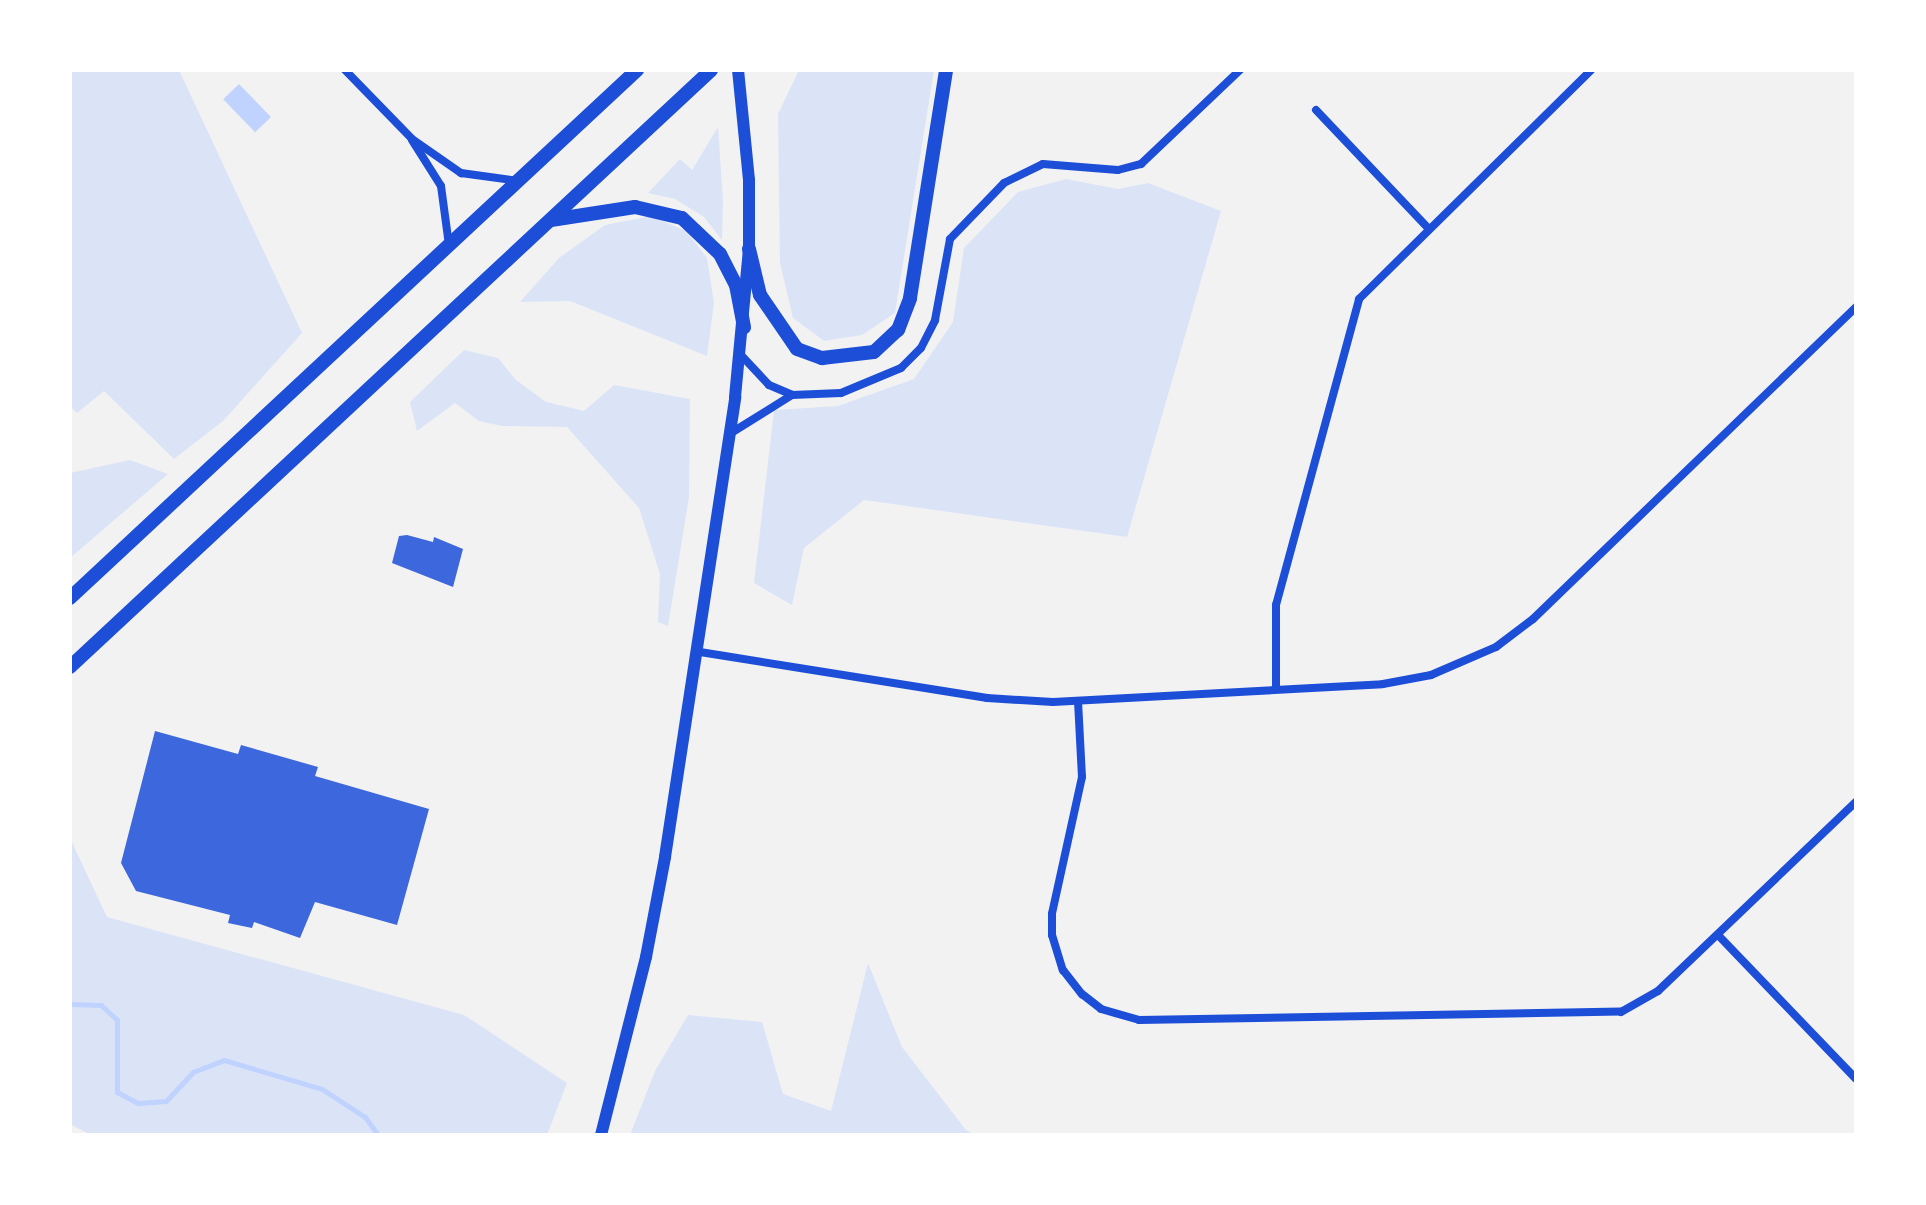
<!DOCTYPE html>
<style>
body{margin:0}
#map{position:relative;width:1926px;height:1205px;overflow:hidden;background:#f2f2f2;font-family:Figtree,sans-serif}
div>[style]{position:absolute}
.green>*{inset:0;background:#dbe4f7}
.water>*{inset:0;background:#bfd3fe;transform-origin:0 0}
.stream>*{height:5px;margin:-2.5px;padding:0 2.5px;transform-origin:2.5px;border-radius:2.5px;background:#bfd3fe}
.building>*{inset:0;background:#3d67dc}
.minor>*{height:8px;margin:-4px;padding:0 4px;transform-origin:4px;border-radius:4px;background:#1d4ed8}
.primary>*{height:12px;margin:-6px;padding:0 6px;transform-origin:6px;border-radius:6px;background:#1d4ed8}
.trunk>*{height:14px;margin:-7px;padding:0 7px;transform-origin:7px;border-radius:7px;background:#1d4ed8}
span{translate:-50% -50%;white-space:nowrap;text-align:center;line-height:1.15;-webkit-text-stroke:7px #fff;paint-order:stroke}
.frame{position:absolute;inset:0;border:72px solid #fff;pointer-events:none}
</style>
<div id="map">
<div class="green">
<i style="clip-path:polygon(70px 70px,179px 70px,302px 333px,223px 421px,174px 459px,104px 391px,77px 413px,70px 406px)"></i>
<i style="clip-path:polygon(799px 70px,934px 70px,895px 313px,862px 335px,824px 341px,793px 318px,780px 263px,778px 114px)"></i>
<i style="clip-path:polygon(718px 127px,723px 200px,722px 240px,704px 217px,675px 199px,648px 193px,680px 159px,692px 170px)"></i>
<i style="clip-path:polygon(1066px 179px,1118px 189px,1148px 183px,1221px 211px,1127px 537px,864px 500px,804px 548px,792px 605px,754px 583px,774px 410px,838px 406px,914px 379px,953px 322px,964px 248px,1018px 192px)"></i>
<i style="clip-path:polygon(651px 216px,686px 231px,707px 258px,714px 303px,707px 356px,570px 301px,520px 302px,559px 258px,605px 225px)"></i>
<i style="clip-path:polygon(464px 350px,498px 358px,516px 380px,546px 402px,584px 411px,614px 385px,690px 399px,689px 497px,668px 626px,658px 622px,660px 574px,639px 508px,567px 427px,502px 426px,479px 421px,455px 403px,417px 431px,410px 402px)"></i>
<i style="clip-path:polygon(130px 460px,168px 474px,70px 558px,70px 473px)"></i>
<i style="clip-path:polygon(70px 838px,107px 917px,464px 1015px,567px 1083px,547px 1135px,91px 1135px,70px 1124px)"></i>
<i style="clip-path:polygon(868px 963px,902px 1047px,966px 1130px,975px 1135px,630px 1135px,655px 1071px,688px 1015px,762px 1022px,783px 1094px,831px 1111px)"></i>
</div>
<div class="water">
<i style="left:239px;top:84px;width:46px;height:22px;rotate:46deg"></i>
</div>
<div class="stream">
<i style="left:70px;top:1004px;width:31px;rotate:2deg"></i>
<i style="left:101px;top:1005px;width:22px;rotate:43deg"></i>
<i style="left:117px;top:1020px;width:72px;rotate:90deg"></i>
<i style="left:117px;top:1092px;width:24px;rotate:28deg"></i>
<i style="left:138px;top:1103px;width:28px;rotate:-4deg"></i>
<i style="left:166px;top:1101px;width:40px;rotate:-47deg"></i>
<i style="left:193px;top:1072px;width:33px;rotate:-21deg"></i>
<i style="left:224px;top:1060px;width:102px;rotate:16.5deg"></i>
<i style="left:322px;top:1089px;width:51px;rotate:33.1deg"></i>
<i style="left:365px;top:1117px;width:22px;rotate:54deg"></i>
</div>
<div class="building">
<i style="clip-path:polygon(407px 535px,433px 542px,434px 537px,463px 549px,453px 587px,392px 563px,399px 536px)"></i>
<i style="clip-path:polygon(155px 731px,238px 754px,241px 745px,318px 767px,315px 776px,429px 809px,397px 925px,315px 902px,300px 938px,254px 922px,252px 928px,228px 923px,230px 915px,136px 891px,121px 863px)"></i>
</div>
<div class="minor">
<i style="left:345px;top:70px;width:96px;rotate:45.8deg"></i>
<i style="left:412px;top:139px;width:60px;rotate:34.8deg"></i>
<i style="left:461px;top:173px;width:59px;rotate:7.9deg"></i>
<i style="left:1316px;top:110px;width:161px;rotate:46.5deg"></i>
<i style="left:412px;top:140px;width:54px;rotate:57.8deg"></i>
<i style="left:441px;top:186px;width:60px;rotate:82.3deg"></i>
<i style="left:740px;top:354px;width:42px;rotate:46.9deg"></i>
<i style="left:769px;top:385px;width:25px;rotate:23deg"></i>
<i style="left:731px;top:433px;width:72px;rotate:-31.9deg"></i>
<i style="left:792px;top:395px;width:49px;rotate:-2.3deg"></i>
<i style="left:841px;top:393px;width:65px;rotate:-22.6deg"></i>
<i style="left:901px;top:368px;width:28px;rotate:-45deg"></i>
<i style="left:921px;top:348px;width:31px;rotate:-63deg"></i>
<i style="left:935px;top:320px;width:82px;rotate:-79.5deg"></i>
<i style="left:950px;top:239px;width:78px;rotate:-46deg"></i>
<i style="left:1004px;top:183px;width:43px;rotate:-26deg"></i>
<i style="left:1043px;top:164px;width:75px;rotate:4.6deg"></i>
<i style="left:1118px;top:170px;width:24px;rotate:-15deg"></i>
<i style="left:1141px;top:164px;width:137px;rotate:-43.5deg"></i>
<i style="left:700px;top:652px;width:291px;rotate:9.1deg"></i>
<i style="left:987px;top:698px;width:66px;rotate:3.5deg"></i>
<i style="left:1053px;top:702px;width:330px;rotate:-3.1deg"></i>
<i style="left:1383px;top:684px;width:49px;rotate:-10.6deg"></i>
<i style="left:1431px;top:675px;width:71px;rotate:-23.3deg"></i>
<i style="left:1496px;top:647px;width:46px;rotate:-37.1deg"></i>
<i style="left:1533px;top:619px;width:449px;rotate:-44deg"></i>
<i style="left:1276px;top:687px;width:82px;rotate:-90deg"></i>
<i style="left:1276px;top:605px;width:317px;rotate:-74.8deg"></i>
<i style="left:1359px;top:299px;width:326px;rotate:-44.6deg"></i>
<i style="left:1078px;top:701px;width:76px;rotate:87deg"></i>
<i style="left:1082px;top:777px;width:140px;rotate:102.4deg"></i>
<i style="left:1052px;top:914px;width:21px;rotate:90deg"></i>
<i style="left:1052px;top:935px;width:37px;rotate:73deg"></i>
<i style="left:1063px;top:970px;width:31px;rotate:52deg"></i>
<i style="left:1082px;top:994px;width:24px;rotate:38deg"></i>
<i style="left:1101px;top:1009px;width:40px;rotate:16deg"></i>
<i style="left:1139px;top:1020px;width:482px;rotate:-1deg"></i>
<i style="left:1621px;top:1012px;width:43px;rotate:-29.6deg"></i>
<i style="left:1658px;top:991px;width:274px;rotate:-43.7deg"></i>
<i style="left:1718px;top:935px;width:199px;rotate:46.2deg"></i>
</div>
<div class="primary">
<i style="left:601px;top:1135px;width:184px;rotate:-75.8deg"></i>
<i style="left:646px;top:957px;width:102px;rotate:-79.2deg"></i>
<i style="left:665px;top:857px;width:465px;rotate:-81.3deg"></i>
<i style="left:735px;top:397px;width:149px;rotate:-84.6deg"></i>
<i style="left:749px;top:249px;width:69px;rotate:-90deg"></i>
<i style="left:749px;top:180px;width:111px;rotate:-95.7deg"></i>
</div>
<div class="trunk">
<i style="left:551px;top:220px;width:85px;rotate:-8.8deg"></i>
<i style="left:635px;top:207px;width:48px;rotate:13.2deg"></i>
<i style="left:682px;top:218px;width:52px;rotate:43.5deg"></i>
<i style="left:720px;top:254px;width:35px;rotate:63deg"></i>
<i style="left:736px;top:285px;width:43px;rotate:79.2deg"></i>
<i style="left:749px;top:249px;width:47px;rotate:76.6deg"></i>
<i style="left:760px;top:295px;width:65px;rotate:55.6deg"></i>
<i style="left:797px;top:349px;width:27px;rotate:20deg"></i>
<i style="left:822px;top:358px;width:52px;rotate:-6.6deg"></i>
<i style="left:874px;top:352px;width:33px;rotate:-43deg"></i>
<i style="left:898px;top:330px;width:34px;rotate:-69deg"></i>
<i style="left:910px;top:298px;width:231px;rotate:-81deg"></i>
<i style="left:70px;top:598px;width:775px;rotate:-42.96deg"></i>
<i style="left:70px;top:667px;width:876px;rotate:-42.96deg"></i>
</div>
<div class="frame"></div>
</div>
